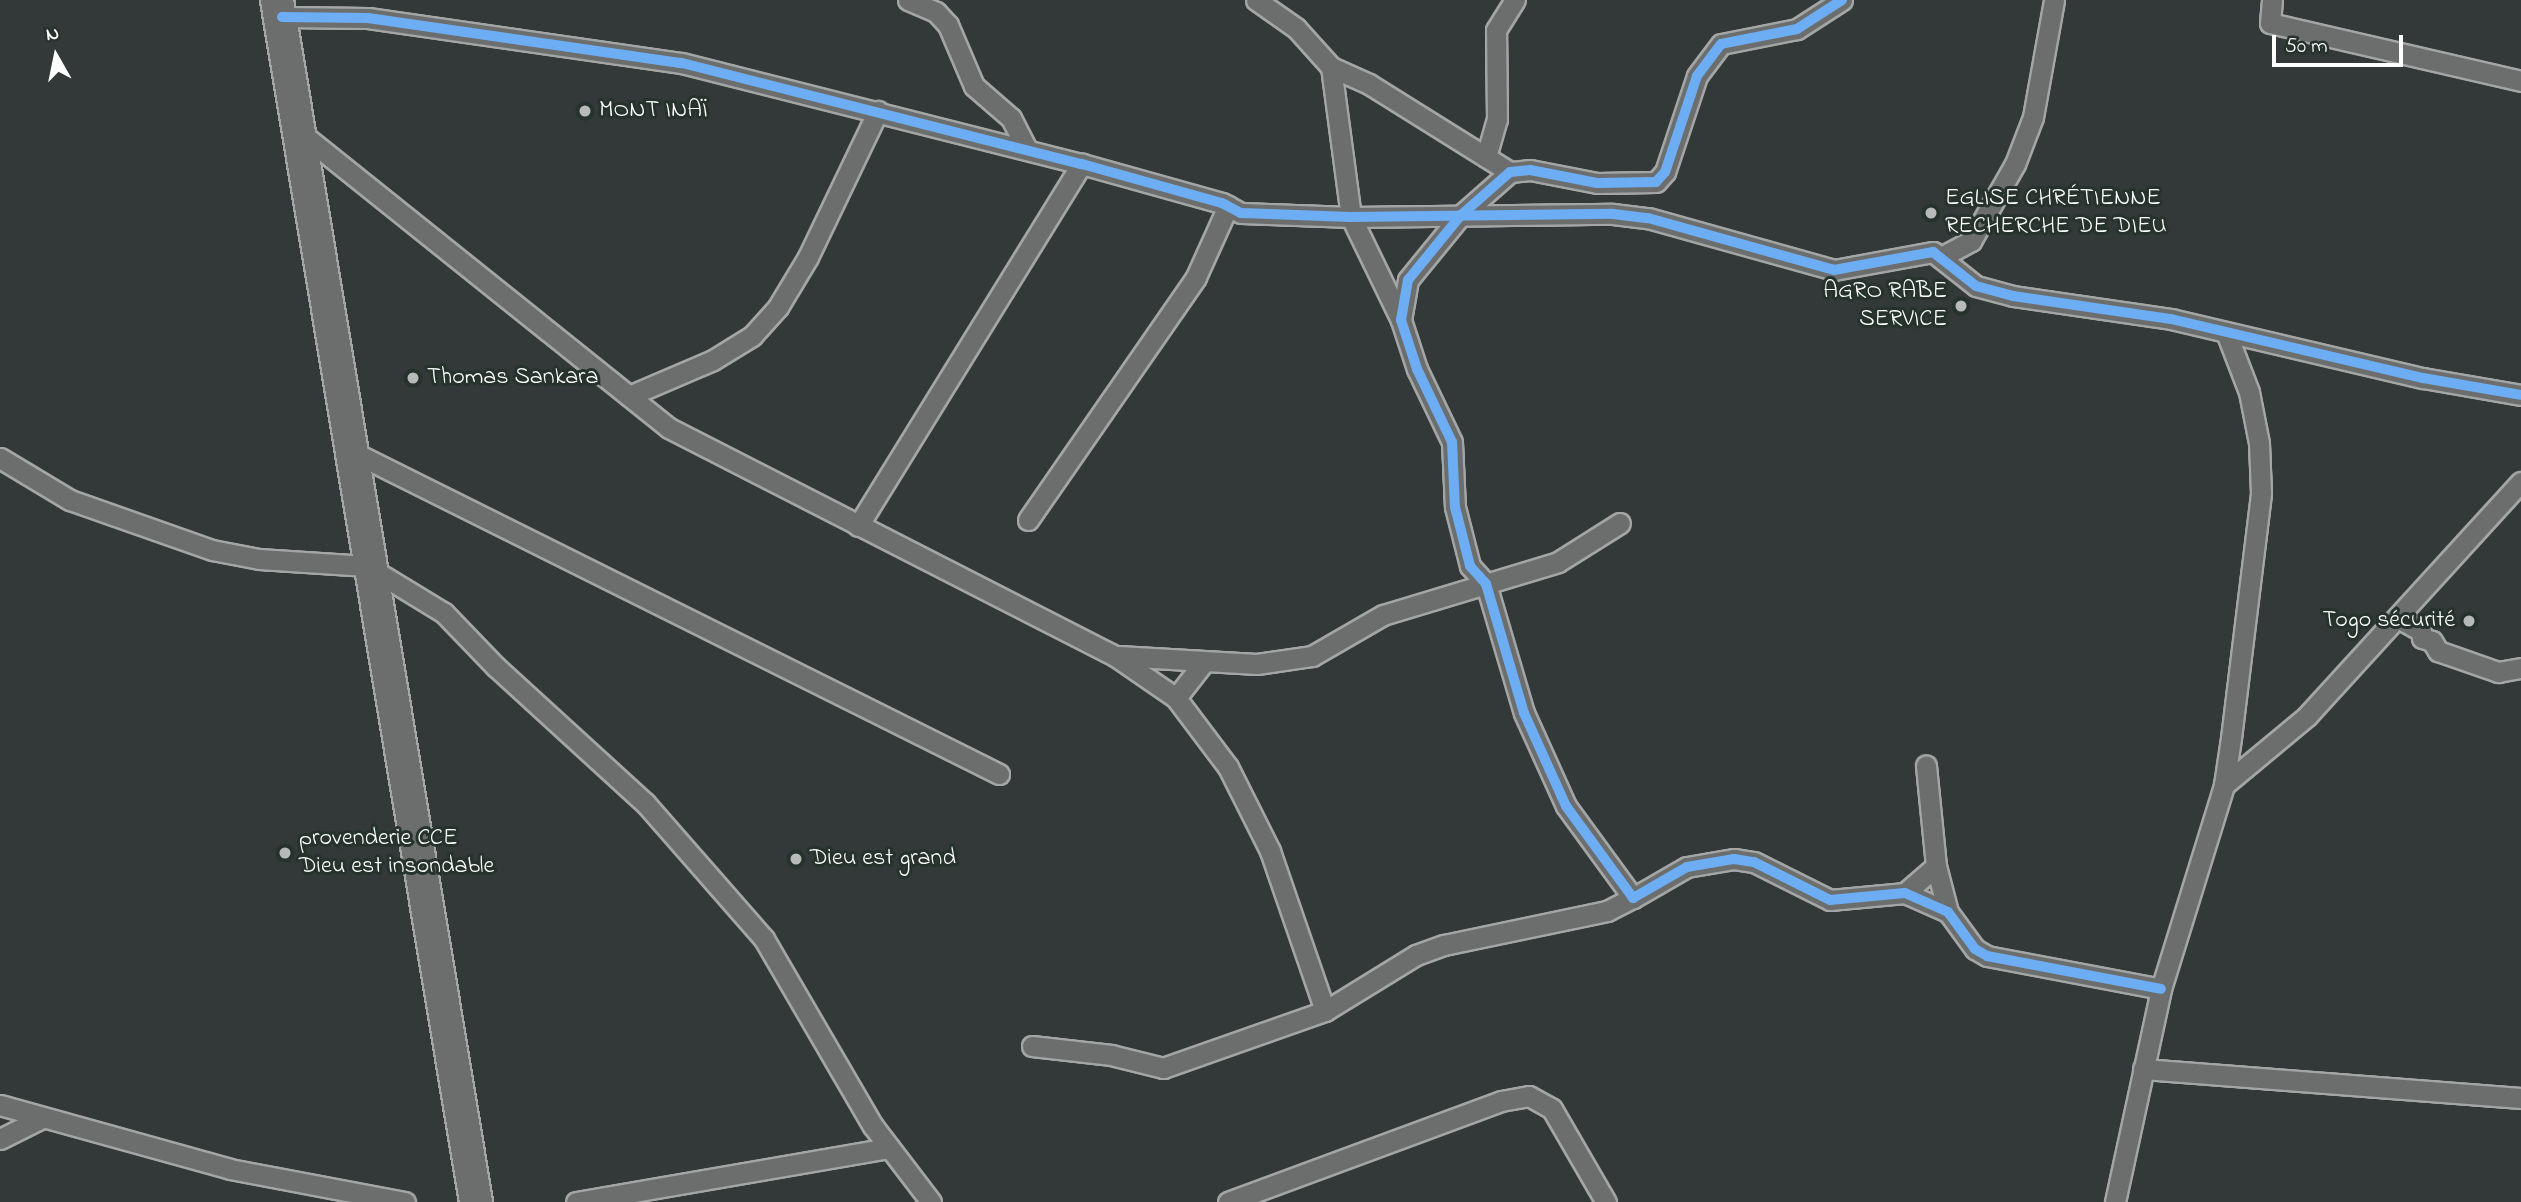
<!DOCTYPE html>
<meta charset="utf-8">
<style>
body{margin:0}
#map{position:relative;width:2521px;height:1202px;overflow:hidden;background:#323938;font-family:"Indie Flower",sans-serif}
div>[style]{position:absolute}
.roads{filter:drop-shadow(2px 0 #a3a6a5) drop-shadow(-2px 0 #a3a6a5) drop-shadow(0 2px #a3a6a5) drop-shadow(0 -2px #a3a6a5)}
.minor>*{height:19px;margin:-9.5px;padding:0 9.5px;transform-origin:9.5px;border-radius:9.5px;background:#6b6e6d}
.trunk>*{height:32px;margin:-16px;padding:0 16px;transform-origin:16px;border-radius:16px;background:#6b6e6d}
.cycleway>*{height:10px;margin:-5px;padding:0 5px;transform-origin:5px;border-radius:5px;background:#6dadf4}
.dots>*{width:19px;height:19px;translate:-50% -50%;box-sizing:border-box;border:4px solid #26332d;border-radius:50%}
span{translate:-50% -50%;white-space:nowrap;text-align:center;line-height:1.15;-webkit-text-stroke:6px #26332d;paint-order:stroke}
.poi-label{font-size:24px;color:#fff}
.left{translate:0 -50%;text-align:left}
.right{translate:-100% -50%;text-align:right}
.north{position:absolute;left:21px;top:21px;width:70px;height:70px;-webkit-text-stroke:5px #26332d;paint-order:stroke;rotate:351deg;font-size:19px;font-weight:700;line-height:28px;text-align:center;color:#fff}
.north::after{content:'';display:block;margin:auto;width:24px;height:32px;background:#fff;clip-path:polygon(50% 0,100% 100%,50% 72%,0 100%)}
.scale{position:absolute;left:2272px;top:35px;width:131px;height:32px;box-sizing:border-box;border:4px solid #fff;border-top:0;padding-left:9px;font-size:21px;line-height:24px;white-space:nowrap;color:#fff;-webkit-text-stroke:5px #26332d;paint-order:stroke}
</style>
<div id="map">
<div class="roads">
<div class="minor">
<i style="left:908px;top:0;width:30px;rotate:23deg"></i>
<i style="left:936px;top:12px;width:18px;rotate:47deg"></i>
<i style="left:948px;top:25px;width:66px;rotate:66.9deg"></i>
<i style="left:974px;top:86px;width:49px;rotate:40.9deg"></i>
<i style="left:1011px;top:118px;width:36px;rotate:63deg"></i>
<i style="left:1256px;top:0;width:49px;rotate:35deg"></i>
<i style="left:1296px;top:28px;width:52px;rotate:48.1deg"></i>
<i style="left:1331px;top:67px;width:42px;rotate:24.1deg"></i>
<i style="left:1369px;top:84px;width:166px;rotate:32deg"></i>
<i style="left:1842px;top:0;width:54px;rotate:147.2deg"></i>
<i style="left:1797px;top:29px;width:77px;rotate:168.8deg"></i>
<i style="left:1721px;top:44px;width:40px;rotate:127deg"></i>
<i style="left:1697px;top:76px;width:101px;rotate:108.4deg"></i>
<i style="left:1665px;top:172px;width:13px;rotate:132deg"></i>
<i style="left:1656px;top:182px;width:59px;rotate:179deg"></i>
<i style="left:1597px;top:183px;width:68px;rotate:-169deg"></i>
<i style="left:1530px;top:170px;width:20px;rotate:174deg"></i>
<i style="left:1510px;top:172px;width:65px;rotate:138.7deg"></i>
<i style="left:1461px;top:215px;width:84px;rotate:129.2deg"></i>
<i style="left:1408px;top:280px;width:41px;rotate:99.9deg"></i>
<i style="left:1401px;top:320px;width:52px;rotate:71.9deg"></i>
<i style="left:1417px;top:369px;width:81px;rotate:64.4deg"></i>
<i style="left:1452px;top:442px;width:65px;rotate:87.4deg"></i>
<i style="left:1455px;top:507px;width:61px;rotate:75.7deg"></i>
<i style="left:1470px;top:566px;width:24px;rotate:48deg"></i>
<i style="left:1486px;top:584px;width:134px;rotate:73.6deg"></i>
<i style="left:1524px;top:713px;width:102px;rotate:65.7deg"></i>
<i style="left:1566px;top:806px;width:114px;rotate:53.9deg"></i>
<i style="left:1633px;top:898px;width:62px;rotate:-29.9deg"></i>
<i style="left:1687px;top:867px;width:48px;rotate:-9.7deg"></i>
<i style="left:1734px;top:859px;width:20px;rotate:9deg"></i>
<i style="left:1754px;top:862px;width:85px;rotate:26.6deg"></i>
<i style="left:1830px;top:900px;width:75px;rotate:-5.3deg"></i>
<i style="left:1905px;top:893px;width:47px;rotate:23.8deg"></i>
<i style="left:1948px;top:912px;width:46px;rotate:53.9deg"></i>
<i style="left:1975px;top:949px;width:14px;rotate:30deg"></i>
<i style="left:1987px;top:956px;width:177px;rotate:10.7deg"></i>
<i style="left:2272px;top:0;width:23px;rotate:95deg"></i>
<i style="left:2270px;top:23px;width:258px;rotate:13deg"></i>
<i style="left:282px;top:17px;width:86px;rotate:0.7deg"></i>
<i style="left:368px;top:18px;width:317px;rotate:8.2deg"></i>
<i style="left:682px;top:63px;width:413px;rotate:14.2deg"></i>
<i style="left:1082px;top:164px;width:145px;rotate:15.6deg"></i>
<i style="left:1222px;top:203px;width:21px;rotate:28deg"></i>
<i style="left:1241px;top:213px;width:110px;rotate:2.1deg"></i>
<i style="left:1351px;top:217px;width:262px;rotate:-0.7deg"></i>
<i style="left:1613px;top:214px;width:35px;rotate:7deg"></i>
<i style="left:1648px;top:218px;width:193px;rotate:15.6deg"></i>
<i style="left:1834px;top:270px;width:101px;rotate:-10.3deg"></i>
<i style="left:1933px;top:252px;width:55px;rotate:38.3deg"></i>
<i style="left:1976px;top:286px;width:38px;rotate:15deg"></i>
<i style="left:2013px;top:296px;width:160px;rotate:8.3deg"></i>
<i style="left:2171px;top:319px;width:259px;rotate:13.2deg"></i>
<i style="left:2423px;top:378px;width:99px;rotate:9.8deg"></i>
<i style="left:1331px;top:67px;width:151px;rotate:82.4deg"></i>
<i style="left:1351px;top:217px;width:114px;rotate:64.1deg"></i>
<i style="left:302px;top:134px;width:470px;rotate:38.7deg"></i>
<i style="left:669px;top:428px;width:501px;rotate:27.08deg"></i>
<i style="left:1115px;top:656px;width:74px;rotate:34.5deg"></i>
<i style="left:1176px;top:698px;width:86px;rotate:53deg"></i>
<i style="left:1228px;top:767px;width:94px;rotate:63.4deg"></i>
<i style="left:1270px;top:851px;width:169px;rotate:71deg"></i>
<i style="left:1486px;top:157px;width:40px;rotate:-74deg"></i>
<i style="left:1497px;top:119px;width:89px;rotate:-90.6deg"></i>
<i style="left:1496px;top:30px;width:36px;rotate:-58deg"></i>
<i style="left:1943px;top:256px;width:32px;rotate:-28deg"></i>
<i style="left:1971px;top:241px;width:89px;rotate:-60.3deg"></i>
<i style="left:2015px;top:164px;width:50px;rotate:-69deg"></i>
<i style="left:2033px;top:117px;width:119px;rotate:-79.8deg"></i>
<i style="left:629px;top:396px;width:91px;rotate:-23.2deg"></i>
<i style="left:713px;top:360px;width:46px;rotate:-31.6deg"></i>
<i style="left:752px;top:336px;width:39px;rotate:-48deg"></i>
<i style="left:778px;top:307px;width:58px;rotate:-59deg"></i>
<i style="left:808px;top:257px;width:162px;rotate:-64.4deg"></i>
<i style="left:351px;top:451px;width:724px;rotate:26.49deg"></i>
<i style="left:0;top:458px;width:82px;rotate:31deg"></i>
<i style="left:70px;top:500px;width:151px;rotate:19.4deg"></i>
<i style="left:212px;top:550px;width:48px;rotate:10.8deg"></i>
<i style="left:259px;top:559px;width:108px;rotate:3.7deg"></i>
<i style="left:367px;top:566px;width:90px;rotate:31.4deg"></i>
<i style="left:444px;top:613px;width:75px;rotate:46.1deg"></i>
<i style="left:496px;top:667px;width:202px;rotate:42.4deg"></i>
<i style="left:645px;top:803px;width:181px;rotate:48.8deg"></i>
<i style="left:764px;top:939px;width:216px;rotate:59.8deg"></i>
<i style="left:873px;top:1126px;width:96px;rotate:52.7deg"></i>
<i style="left:1028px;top:520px;width:295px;rotate:-55.3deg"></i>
<i style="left:1196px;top:277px;width:78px;rotate:-65.7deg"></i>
<i style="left:858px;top:526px;width:426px;rotate:-58.3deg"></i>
<i style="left:2398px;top:618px;width:26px;rotate:29deg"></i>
<i style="left:2421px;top:631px;width:7px;rotate:82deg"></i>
<i style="left:2422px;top:638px;width:10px;rotate:17deg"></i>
<i style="left:2432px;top:641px;width:12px;rotate:59deg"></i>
<i style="left:2438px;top:651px;width:64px;rotate:19.3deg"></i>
<i style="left:2498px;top:672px;width:23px;rotate:-10deg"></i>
<i style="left:1119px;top:656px;width:138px;rotate:3.3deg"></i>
<i style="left:1257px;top:664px;width:56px;rotate:-8.3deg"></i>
<i style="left:1312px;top:656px;width:82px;rotate:-30deg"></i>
<i style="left:1383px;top:615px;width:183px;rotate:-16.8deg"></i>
<i style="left:1558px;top:562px;width:73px;rotate:-32.2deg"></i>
<i style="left:1176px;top:698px;width:46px;rotate:-52.1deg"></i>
<i style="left:2224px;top:785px;width:108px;rotate:-39.7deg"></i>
<i style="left:2307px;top:716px;width:317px;rotate:-47.6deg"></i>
<i style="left:1936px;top:866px;width:48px;rotate:75.4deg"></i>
<i style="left:1905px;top:893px;width:41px;rotate:-41.1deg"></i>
<i style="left:1936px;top:866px;width:101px;rotate:-95.7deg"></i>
<i style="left:1032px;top:1046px;width:80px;rotate:6.5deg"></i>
<i style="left:1111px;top:1055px;width:54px;rotate:14deg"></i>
<i style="left:1163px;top:1068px;width:172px;rotate:-19.4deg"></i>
<i style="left:1325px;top:1011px;width:107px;rotate:-31.6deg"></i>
<i style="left:1416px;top:955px;width:30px;rotate:-20deg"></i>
<i style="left:1444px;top:945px;width:167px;rotate:-11.8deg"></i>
<i style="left:1607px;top:911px;width:29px;rotate:-27deg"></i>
<i style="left:2143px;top:1069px;width:379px;rotate:4.4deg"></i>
<i style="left:0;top:1105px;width:239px;rotate:15.5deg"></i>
<i style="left:230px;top:1169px;width:178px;rotate:10.7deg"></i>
<i style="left:0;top:1139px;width:47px;rotate:-26.6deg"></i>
<i style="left:576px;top:1202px;width:318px;rotate:-9.8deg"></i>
<i style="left:1228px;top:1202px;width:291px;rotate:-20.3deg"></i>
<i style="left:1501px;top:1101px;width:28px;rotate:-10deg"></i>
<i style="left:1529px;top:1096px;width:26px;rotate:29deg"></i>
<i style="left:1552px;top:1109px;width:108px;rotate:59.9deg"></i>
<i style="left:2115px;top:1202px;width:218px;rotate:-77.8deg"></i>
<i style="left:2161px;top:989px;width:214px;rotate:-72.8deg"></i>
<i style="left:2224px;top:785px;width:48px;rotate:-81.5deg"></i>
<i style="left:2231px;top:738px;width:247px;rotate:-83deg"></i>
<i style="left:2261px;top:493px;width:50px;rotate:-92.3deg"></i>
<i style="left:2259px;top:443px;width:52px;rotate:-101.1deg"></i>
<i style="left:2249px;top:392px;width:64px;rotate:-111deg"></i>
</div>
<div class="trunk">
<i style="left:277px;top:0;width:1218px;rotate:80.6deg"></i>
</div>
</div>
<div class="cycleway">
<i style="left:1842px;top:0;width:54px;rotate:147.2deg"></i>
<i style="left:1797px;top:29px;width:77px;rotate:168.8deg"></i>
<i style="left:1721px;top:44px;width:40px;rotate:127deg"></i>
<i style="left:1697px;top:76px;width:101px;rotate:108.4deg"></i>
<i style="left:1665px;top:172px;width:13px;rotate:132deg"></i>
<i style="left:1656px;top:182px;width:59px;rotate:179deg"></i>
<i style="left:1597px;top:183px;width:68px;rotate:-169deg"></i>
<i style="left:1530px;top:170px;width:20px;rotate:174deg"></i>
<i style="left:1510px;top:172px;width:65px;rotate:138.7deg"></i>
<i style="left:1461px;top:215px;width:84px;rotate:129.2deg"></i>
<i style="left:1408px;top:280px;width:41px;rotate:99.9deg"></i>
<i style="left:1401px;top:320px;width:52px;rotate:71.9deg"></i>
<i style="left:1417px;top:369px;width:81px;rotate:64.4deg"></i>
<i style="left:1452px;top:442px;width:65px;rotate:87.4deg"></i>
<i style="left:1455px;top:507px;width:61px;rotate:75.7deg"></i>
<i style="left:1470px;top:566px;width:24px;rotate:48deg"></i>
<i style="left:1486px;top:584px;width:134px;rotate:73.6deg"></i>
<i style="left:1524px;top:713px;width:102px;rotate:65.7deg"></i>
<i style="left:1566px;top:806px;width:114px;rotate:53.9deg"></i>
<i style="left:1633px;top:898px;width:62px;rotate:-29.9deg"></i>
<i style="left:1687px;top:867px;width:48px;rotate:-9.7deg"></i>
<i style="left:1734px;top:859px;width:20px;rotate:9deg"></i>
<i style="left:1754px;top:862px;width:85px;rotate:26.6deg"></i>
<i style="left:1830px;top:900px;width:75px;rotate:-5.3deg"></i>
<i style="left:1905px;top:893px;width:47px;rotate:23.8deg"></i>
<i style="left:1948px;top:912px;width:46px;rotate:53.9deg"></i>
<i style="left:1975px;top:949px;width:14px;rotate:30deg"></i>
<i style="left:1987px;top:956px;width:177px;rotate:10.7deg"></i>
<i style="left:282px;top:17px;width:86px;rotate:0.7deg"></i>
<i style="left:368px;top:18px;width:317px;rotate:8.2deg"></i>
<i style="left:682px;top:63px;width:413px;rotate:14.2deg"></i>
<i style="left:1082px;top:164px;width:145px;rotate:15.6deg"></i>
<i style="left:1222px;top:203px;width:21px;rotate:28deg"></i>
<i style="left:1241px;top:213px;width:110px;rotate:2.1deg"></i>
<i style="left:1351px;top:217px;width:262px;rotate:-0.7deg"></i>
<i style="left:1613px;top:214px;width:35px;rotate:7deg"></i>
<i style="left:1648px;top:218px;width:193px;rotate:15.6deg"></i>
<i style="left:1834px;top:270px;width:101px;rotate:-10.3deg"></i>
<i style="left:1933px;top:252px;width:55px;rotate:38.3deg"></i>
<i style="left:1976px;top:286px;width:38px;rotate:15deg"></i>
<i style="left:2013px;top:296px;width:160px;rotate:8.3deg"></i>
<i style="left:2171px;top:319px;width:259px;rotate:13.2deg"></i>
<i style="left:2423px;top:378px;width:99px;rotate:9.8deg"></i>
</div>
<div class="dots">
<i style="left:585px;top:111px;background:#b7bab9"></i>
<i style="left:1931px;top:213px;background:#b7bab9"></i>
<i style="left:1961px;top:306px;background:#b7bab9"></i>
<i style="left:413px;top:378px;background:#b7bab9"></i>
<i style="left:2469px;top:621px;background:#b7bab9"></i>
<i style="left:285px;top:853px;background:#b7bab9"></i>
<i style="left:796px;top:859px;background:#b7bab9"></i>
</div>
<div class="poi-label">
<span class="left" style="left:599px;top:111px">MONT INAÏ</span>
<span class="left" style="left:1945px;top:213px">EGLISE CHRÉTIENNE<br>RECHERCHE DE DIEU</span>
<span class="right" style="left:1947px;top:306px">AGRO RABE<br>SERVICE</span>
<span class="left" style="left:427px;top:378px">Thomas Sankara</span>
<span class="right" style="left:2455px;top:621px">Togo sécurité</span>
<span class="left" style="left:299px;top:853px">provenderie CCE<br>Dieu est insondable</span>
<span class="left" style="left:810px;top:859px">Dieu est grand</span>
</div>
<div class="north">N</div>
<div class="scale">50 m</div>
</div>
